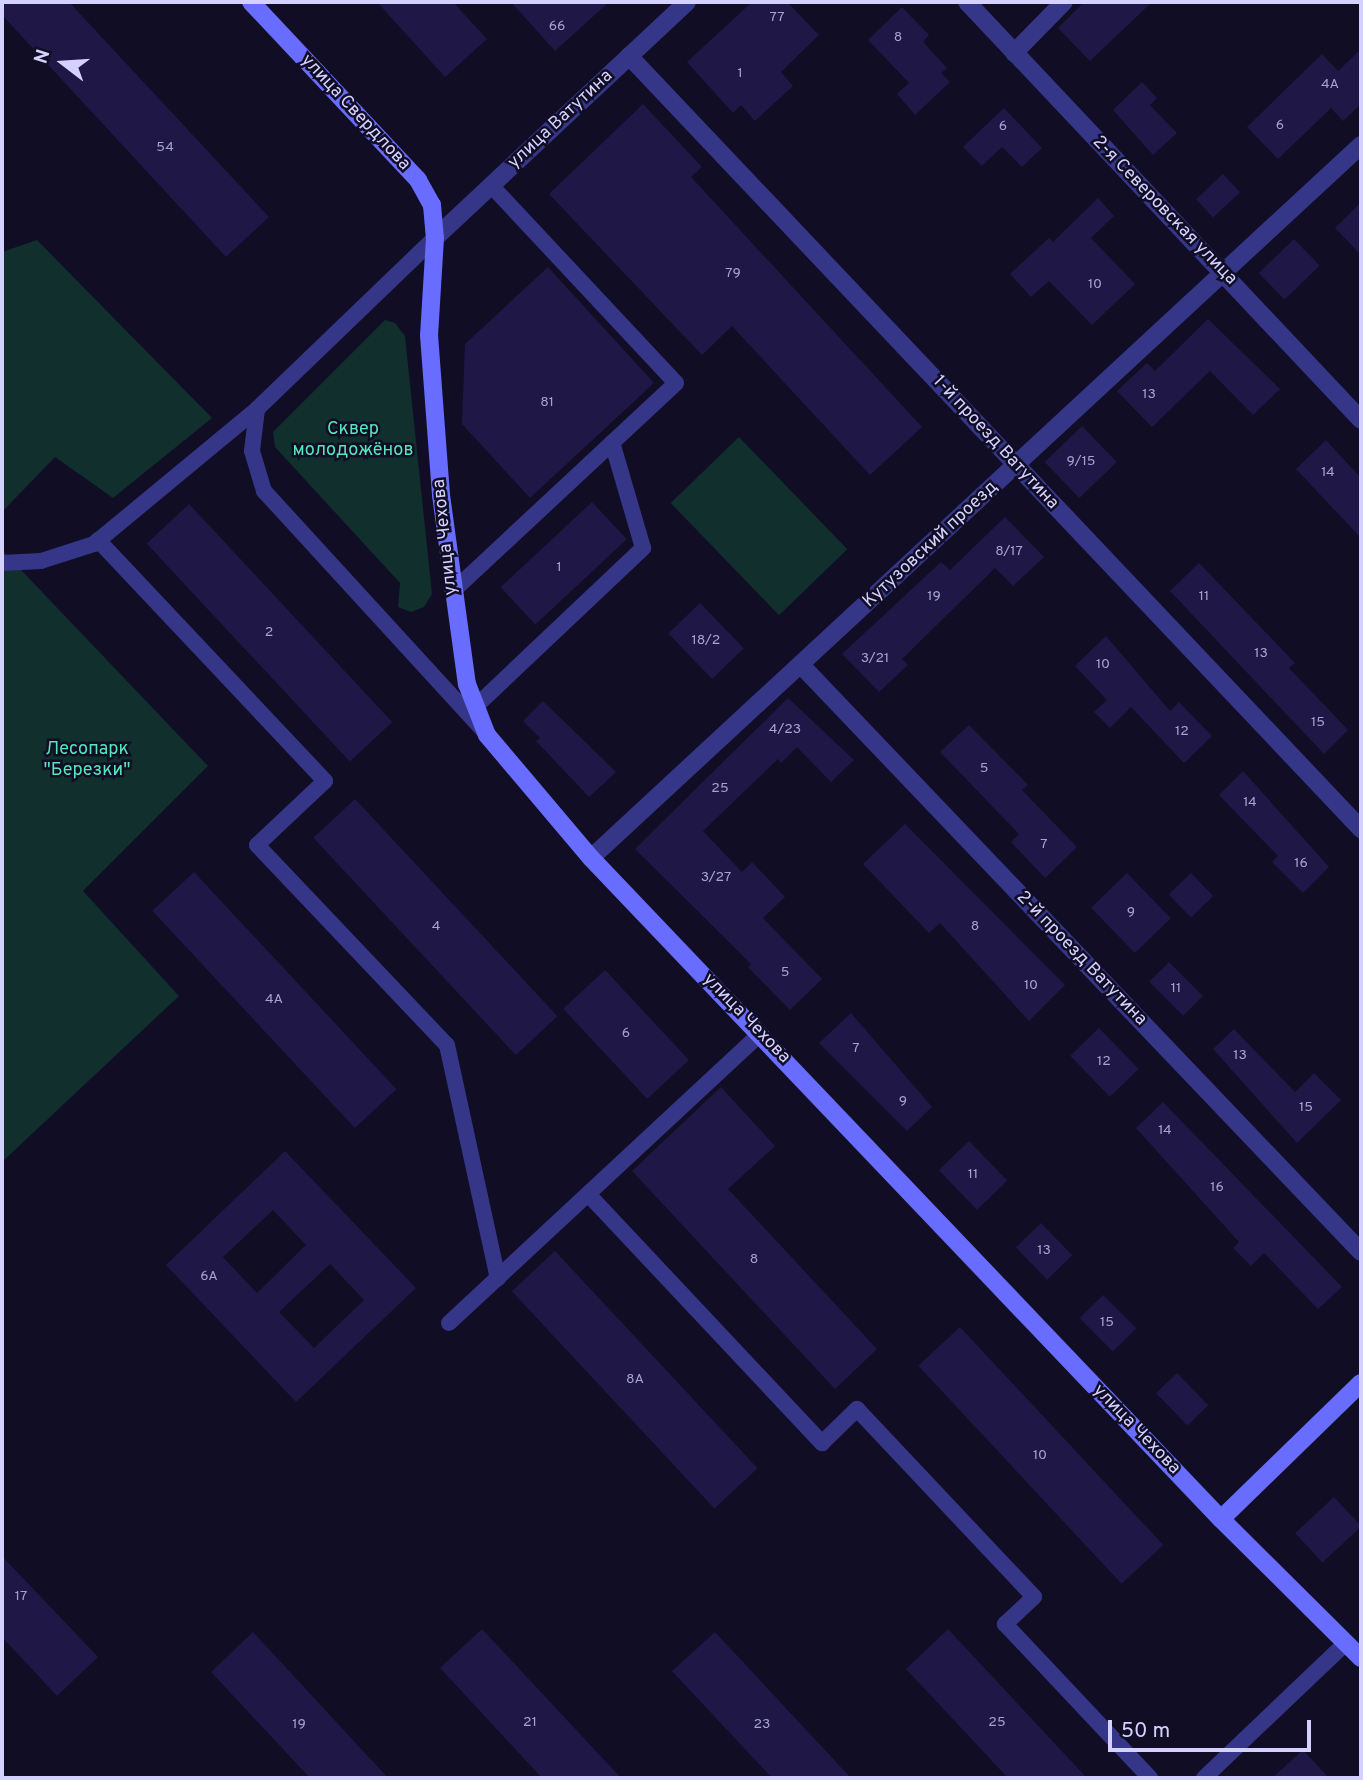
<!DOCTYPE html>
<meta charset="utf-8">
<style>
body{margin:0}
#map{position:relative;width:1363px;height:1780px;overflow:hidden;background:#100d25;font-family:Overpass,sans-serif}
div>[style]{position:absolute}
.green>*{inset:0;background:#102f2d;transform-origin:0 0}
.building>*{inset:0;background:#1f1847;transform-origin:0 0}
.lane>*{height:16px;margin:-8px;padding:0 8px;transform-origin:8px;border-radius:8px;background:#353687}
.street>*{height:18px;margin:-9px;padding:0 9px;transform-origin:9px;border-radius:9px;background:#353687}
.secondary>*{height:18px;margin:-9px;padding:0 9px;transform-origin:9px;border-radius:9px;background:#686cff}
span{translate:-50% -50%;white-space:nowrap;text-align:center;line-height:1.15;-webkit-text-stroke:5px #100d25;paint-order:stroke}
.number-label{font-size:14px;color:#a7a3d1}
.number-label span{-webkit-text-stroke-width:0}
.street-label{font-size:18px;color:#d4d1ff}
.park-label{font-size:18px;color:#56e6bb}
.frame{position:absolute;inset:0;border:4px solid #d4d1ff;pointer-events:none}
.north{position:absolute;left:28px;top:28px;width:70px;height:70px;-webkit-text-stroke:5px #100d25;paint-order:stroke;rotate:287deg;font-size:19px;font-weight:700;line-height:28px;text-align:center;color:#d4d1ff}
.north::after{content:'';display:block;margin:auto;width:24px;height:32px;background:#d4d1ff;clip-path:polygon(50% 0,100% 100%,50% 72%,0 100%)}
.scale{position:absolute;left:1108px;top:1720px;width:203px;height:32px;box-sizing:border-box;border:4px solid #d4d1ff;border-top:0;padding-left:9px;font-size:21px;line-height:24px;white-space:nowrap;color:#d4d1ff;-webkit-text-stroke:5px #100d25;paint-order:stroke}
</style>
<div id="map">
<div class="green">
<i style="clip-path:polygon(37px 240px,212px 418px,113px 498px,55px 457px,2px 512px,2px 252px)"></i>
<i style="clip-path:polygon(385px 320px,395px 323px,405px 336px,432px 594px,424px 607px,411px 612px,398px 607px,400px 583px,275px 447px,273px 432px)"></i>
<i style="left:739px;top:437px;width:156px;height:95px;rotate:46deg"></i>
<i style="clip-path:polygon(2px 550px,208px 766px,83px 891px,179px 996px,2px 1162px)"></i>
</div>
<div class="building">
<i style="clip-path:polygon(2px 2px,69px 2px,269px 217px,226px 257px,2px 15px)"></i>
<i style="clip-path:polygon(377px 2px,453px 2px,487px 39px,445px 77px)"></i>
<i style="clip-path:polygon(511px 2px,609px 2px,555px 51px)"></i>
<i style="clip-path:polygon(752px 2px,787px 2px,819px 35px,781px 72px,793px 86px,755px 121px,741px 105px,733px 113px,687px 62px)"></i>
<i style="clip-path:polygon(1084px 2px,1152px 2px,1090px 61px,1058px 28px)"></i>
<i style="clip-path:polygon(902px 7px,929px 35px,923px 42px,947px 68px,941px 73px,950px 82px,915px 115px,897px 94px,909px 83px,868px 40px)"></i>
<i style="clip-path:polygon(1361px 49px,1361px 104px,1343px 121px,1331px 108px,1278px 159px,1247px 127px,1322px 54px,1338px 71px)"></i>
<i style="clip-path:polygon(1142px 82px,1157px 98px,1150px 105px,1177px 133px,1153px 155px,1113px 110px)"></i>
<i style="clip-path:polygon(643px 104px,702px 167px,691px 177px,922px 427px,870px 475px,732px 326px,702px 355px,549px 194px)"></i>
<i style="clip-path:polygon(1004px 108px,1042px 148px,1022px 167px,1002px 147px,982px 166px,963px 147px)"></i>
<i style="left:1223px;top:174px;width:25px;height:37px;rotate:47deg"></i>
<i style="clip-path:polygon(1098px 198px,1114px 216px,1091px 238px,1135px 284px,1092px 325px,1049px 281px,1031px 297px,1010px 274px,1049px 238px,1053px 242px)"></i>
<i style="clip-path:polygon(1361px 202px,1361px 255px,1335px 228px)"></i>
<i style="left:1294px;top:239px;width:37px;height:49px;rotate:46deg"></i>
<i style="clip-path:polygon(548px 267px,654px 383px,530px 498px,462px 424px,465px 344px)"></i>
<i style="clip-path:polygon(1208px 319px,1280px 389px,1253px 415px,1210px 371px,1152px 427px,1117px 391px,1147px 363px,1155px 371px)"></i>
<i style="left:1082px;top:426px;width:50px;height:52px;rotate:46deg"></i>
<i style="clip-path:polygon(1326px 440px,1361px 478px,1361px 538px,1296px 469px)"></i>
<i style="left:592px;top:502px;width:51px;height:125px;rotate:47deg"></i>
<i style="left:189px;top:504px;width:298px;height:58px;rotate:47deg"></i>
<i style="clip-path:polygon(1005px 517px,1044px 557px,1013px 586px,995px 568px,902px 659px,908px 665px,879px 692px,842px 654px,941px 562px,950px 570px)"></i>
<i style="clip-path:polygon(1199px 563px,1295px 663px,1289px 668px,1348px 730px,1324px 754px,1170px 591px)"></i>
<i style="left:700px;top:603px;width:63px;height:44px;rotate:46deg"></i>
<i style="clip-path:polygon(1106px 636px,1170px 711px,1179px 702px,1212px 736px,1184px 763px,1131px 707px,1110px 728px,1094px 712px,1107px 700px,1075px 666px)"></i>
<i style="clip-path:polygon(788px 698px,854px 760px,831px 782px,797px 747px,781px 763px,778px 759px,703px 831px,742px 872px,752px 862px,785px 897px,763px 918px,822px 979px,790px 1010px,748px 967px,751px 964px,635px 849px)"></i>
<i style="clip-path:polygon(543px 701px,616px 772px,589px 797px,536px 741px,540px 738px,523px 721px)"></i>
<i style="clip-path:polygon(969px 725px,1028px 785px,1022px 790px,1077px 847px,1045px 878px,1011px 842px,1019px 834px,940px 752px)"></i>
<i style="clip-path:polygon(1243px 771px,1329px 867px,1303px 893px,1272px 862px,1278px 856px,1219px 795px)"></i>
<i style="left:355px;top:799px;width:297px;height:57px;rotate:47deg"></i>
<i style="clip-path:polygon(905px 824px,1065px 985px,1029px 1021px,940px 923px,929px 933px,863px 864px)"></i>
<i style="left:194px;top:872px;width:297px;height:57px;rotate:47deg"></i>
<i style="left:1127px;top:873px;width:63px;height:50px;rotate:46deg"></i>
<i style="left:1191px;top:873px;width:32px;height:31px;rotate:46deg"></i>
<i style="left:1169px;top:962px;width:48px;height:28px;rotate:45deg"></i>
<i style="left:605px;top:970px;width:123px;height:57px;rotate:47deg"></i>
<i style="clip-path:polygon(851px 1013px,932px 1107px,907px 1131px,819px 1043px)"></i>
<i style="left:1099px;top:1028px;width:57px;height:40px;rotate:46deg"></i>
<i style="clip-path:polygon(1234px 1029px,1295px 1092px,1314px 1073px,1341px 1100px,1297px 1143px,1213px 1049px)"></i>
<i style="clip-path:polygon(721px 1087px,775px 1146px,728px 1189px,877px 1349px,835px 1389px,632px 1171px)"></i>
<i style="clip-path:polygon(1163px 1102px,1342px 1287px,1318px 1309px,1264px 1253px,1251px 1266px,1233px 1248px,1239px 1242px,1136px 1128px)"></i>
<i style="left:969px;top:1141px;width:55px;height:42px;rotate:46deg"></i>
<i style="clip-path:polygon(evenodd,285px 1151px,416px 1288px,296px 1402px,166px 1265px,285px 1151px,273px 1210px,306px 1245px,257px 1293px,223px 1257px,273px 1210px,285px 1151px,330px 1264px,364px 1300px,314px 1348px,279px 1312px,330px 1264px)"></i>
<i style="left:1041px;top:1223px;width:45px;height:35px;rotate:46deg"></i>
<i style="left:555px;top:1251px;width:297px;height:59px;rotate:47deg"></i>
<i style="left:1103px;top:1295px;width:47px;height:33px;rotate:45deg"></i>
<i style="left:960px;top:1327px;width:298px;height:57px;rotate:47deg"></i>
<i style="left:1177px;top:1373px;width:45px;height:29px;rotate:46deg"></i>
<i style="left:1334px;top:1497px;width:40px;height:53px;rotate:47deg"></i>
<i style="clip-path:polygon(2px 1556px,98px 1657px,57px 1696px,2px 1637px)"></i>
<i style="clip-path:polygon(482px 1629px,621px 1778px,542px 1778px,440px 1668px)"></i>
<i style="clip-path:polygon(948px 1629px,1087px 1778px,1008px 1778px,906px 1669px)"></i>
<i style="clip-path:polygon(253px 1632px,388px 1778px,310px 1778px,211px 1672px)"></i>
<i style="clip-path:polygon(715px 1632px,851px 1778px,772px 1778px,672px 1671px)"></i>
<i style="clip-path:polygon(1303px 1750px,1329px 1778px,1272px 1778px)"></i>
</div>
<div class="lane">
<i style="left:257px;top:409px;width:42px;rotate:96.8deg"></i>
<i style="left:252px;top:451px;width:42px;rotate:73.3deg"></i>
<i style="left:264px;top:491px;width:327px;rotate:47.5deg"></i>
<i style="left:98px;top:540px;width:331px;rotate:46.7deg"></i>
<i style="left:325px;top:781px;width:93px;rotate:136.7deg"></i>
<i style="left:257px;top:845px;width:276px;rotate:46.5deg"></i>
<i style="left:447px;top:1045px;width:239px;rotate:77.7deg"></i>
<i style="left:2px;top:563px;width:39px;rotate:-3deg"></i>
<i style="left:41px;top:561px;width:56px;rotate:-17.8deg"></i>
<i style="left:94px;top:544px;width:212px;rotate:-39.6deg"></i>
<i style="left:257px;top:409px;width:247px;rotate:-43.9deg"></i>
<i style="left:452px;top:592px;width:306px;rotate:-43deg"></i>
<i style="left:676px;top:383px;width:271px;rotate:-133.1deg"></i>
<i style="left:474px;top:708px;width:233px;rotate:-43.4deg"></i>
<i style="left:643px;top:548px;width:110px;rotate:-106.3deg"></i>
<i style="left:588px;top:1194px;width:342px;rotate:46.8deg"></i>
<i style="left:822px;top:1443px;width:49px;rotate:-44.2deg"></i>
<i style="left:857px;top:1409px;width:258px;rotate:46.7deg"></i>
<i style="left:1034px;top:1597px;width:40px;rotate:137deg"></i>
<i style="left:1005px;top:1624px;width:212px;rotate:46.7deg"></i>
<i style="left:449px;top:1323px;width:425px;rotate:-42.9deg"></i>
<i style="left:1204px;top:1778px;width:196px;rotate:-43.6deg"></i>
</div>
<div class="street">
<i style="left:967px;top:2px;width:574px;rotate:46.69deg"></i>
<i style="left:1014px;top:53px;width:71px;rotate:-45.6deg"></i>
<i style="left:629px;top:56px;width:1065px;rotate:46.56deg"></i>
<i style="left:435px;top:238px;width:345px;rotate:-43.1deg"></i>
<i style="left:801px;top:665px;width:811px;rotate:46.35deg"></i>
<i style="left:591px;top:858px;width:1049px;rotate:-42.8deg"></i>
</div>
<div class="secondary">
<i style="left:251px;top:2px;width:244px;rotate:46.8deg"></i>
<i style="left:418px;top:180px;width:29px;rotate:61deg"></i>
<i style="left:432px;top:205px;width:33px;rotate:85deg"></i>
<i style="left:435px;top:238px;width:97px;rotate:93.5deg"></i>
<i style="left:429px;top:335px;width:160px;rotate:85.7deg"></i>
<i style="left:441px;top:495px;width:191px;rotate:82.2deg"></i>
<i style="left:467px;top:684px;width:55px;rotate:68.6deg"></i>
<i style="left:487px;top:735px;width:161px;rotate:49.8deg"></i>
<i style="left:591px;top:858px;width:913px;rotate:46.38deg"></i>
<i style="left:1221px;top:1519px;width:197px;rotate:44.8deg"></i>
<i style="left:1221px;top:1519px;width:195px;rotate:-44.2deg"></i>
</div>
<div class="number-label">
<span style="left:777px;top:18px">77</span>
<span style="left:557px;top:27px">66</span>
<span style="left:898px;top:38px">8</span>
<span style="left:740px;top:74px">1</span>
<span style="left:1330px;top:85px">4А</span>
<span style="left:1280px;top:126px">6</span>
<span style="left:1003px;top:127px">6</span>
<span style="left:165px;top:148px">54</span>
<span style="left:733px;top:274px">79</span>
<span style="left:1095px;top:285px">10</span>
<span style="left:1149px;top:395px">13</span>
<span style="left:547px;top:403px">81</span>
<span style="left:1081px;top:462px">9/15</span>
<span style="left:1328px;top:473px">14</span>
<span style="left:1009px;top:552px">8/17</span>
<span style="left:559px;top:568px">1</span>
<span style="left:934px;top:597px">19</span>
<span style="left:1204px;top:597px">11</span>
<span style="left:269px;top:633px">2</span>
<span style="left:706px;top:641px">18/2</span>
<span style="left:1261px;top:654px">13</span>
<span style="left:875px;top:659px">3/21</span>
<span style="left:1103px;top:665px">10</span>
<span style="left:1318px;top:723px">15</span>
<span style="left:785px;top:730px">4/23</span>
<span style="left:1182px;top:732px">12</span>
<span style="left:984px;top:769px">5</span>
<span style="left:720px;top:789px">25</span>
<span style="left:1250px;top:803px">14</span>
<span style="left:1044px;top:845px">7</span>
<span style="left:1301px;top:864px">16</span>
<span style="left:716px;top:878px">3/27</span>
<span style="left:1131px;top:913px">9</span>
<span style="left:436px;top:927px">4</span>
<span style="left:975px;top:927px">8</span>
<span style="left:785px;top:973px">5</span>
<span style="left:1031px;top:986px">10</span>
<span style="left:1176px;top:989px">11</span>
<span style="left:274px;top:1000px">4А</span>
<span style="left:626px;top:1034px">6</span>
<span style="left:856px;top:1049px">7</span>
<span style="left:1240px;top:1056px">13</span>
<span style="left:1104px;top:1062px">12</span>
<span style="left:903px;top:1102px">9</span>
<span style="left:1306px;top:1108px">15</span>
<span style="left:1165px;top:1131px">14</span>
<span style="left:973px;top:1175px">11</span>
<span style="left:1217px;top:1188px">16</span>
<span style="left:1044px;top:1251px">13</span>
<span style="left:754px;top:1260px">8</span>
<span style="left:209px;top:1277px">6А</span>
<span style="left:1107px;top:1323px">15</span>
<span style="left:635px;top:1380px">8А</span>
<span style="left:1040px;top:1456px">10</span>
<span style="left:21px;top:1597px">17</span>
<span style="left:530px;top:1723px">21</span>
<span style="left:997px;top:1723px">25</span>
<span style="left:299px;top:1725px">19</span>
<span style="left:762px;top:1725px">23</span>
</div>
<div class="street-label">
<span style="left:355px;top:113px;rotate:47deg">улица Свердлова</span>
<span style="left:561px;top:120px;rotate:-43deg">улица Ватутина</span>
<span style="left:1164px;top:211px;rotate:46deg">2-я Северовская улица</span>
<span style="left:995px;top:443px;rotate:47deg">1-й проезд Ватутина</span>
<span style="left:446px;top:537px;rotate:-96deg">улица Чехова</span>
<span style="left:931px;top:545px;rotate:-43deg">Кутузовский проезд</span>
<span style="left:1081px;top:959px;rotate:46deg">2-й проезд Ватутина</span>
<span style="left:746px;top:1019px;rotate:46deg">улица Чехова</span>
<span style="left:1136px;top:1430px;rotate:46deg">улица Чехова</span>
</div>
<div class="park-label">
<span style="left:353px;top:441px">Сквер<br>молодожёнов</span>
<span style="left:87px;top:761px">Лесопарк<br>"Березки"</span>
</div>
<div class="frame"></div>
<div class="north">N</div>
<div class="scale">50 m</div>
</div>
